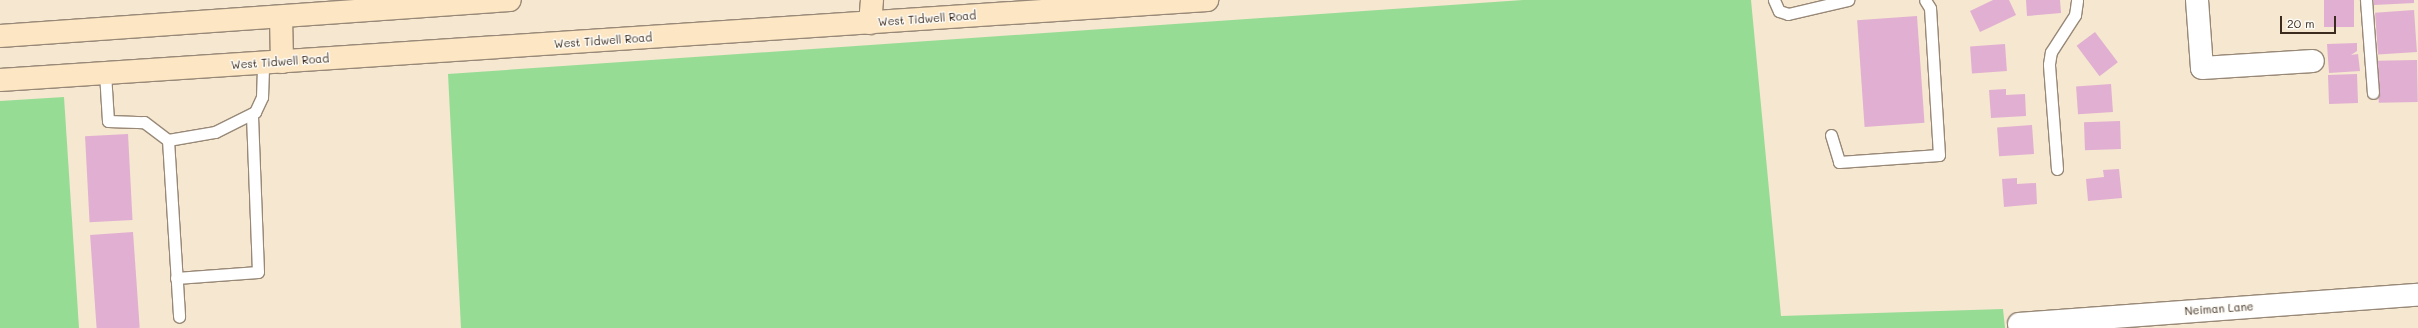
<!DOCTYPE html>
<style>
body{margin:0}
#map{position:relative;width:2418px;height:328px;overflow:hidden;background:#f5e7d0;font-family:Mali,sans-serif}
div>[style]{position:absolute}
.green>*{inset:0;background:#97dc95}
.building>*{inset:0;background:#e1afd1;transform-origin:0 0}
.roads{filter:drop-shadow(1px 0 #988877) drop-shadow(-1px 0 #988877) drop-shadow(0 1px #988877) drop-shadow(0 -1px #988877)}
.lane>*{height:11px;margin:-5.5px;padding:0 5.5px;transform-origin:5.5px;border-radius:5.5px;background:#fff}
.street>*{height:22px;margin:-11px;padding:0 11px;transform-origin:11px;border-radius:11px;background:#fff}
.secondary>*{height:22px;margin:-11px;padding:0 11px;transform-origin:11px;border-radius:11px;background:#fce6c4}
span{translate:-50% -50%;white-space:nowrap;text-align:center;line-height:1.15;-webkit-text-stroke:3px #fdfcf7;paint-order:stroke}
.street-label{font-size:11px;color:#3b2a1e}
.scale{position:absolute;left:2280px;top:16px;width:56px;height:18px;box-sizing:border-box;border:2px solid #3b2a1e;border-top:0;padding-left:5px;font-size:12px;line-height:14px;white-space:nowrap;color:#3b2a1e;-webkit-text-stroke:3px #fdfcf7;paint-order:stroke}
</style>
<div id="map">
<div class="green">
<i style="clip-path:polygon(1523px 0,1751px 0,1781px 316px,2003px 309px,2005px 328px,461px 328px,448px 74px)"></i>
<i style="clip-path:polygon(64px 97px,79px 328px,0 328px,0 101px)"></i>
</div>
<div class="building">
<i style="clip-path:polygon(1993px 0,2009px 0,2016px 15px,1980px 32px,1970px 11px)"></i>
<i style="clip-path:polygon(2026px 0,2060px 0,2061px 13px,2027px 16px)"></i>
<i style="left:2324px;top:0;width:30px;height:27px"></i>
<i style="clip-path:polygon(2373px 0,2414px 0,2414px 3px,2374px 5px)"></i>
<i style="left:2414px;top:10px;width:42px;height:39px;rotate:86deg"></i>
<i style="left:1917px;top:16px;width:107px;height:60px;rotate:86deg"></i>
<i style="left:2095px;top:32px;width:38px;height:23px;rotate:53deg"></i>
<i style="clip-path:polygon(2357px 43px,2357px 51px,2351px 55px,2358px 54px,2360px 71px,2329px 73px,2327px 44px)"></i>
<i style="left:2005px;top:44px;width:27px;height:35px;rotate:86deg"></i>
<i style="left:2417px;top:60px;width:42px;height:39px;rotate:89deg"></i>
<i style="left:2357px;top:74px;width:29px;height:29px;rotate:88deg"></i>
<i style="left:2111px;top:84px;width:28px;height:35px;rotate:86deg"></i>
<i style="clip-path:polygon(2006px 89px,2006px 95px,2025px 94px,2026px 116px,1991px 118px,1989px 90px)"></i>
<i style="left:2120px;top:121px;width:28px;height:36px;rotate:88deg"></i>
<i style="left:2032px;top:125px;width:29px;height:35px;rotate:86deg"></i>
<i style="left:128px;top:134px;width:86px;height:43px;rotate:87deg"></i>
<i style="clip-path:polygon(2119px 169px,2122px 198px,2088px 201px,2086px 179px,2104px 177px,2103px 170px)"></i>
<i style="clip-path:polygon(2017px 178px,2017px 184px,2036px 183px,2037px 204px,2004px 207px,2002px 179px)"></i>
<i style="left:133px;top:232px;width:96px;height:43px;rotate:86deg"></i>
</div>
<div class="roads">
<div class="lane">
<i style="left:1774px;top:0;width:12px;rotate:66deg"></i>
<i style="left:1779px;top:11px;width:9px;rotate:18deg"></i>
<i style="left:1788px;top:14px;width:62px;rotate:-13.1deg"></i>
<i style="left:2366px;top:0;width:93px;rotate:85.7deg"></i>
<i style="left:105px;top:73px;width:48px;rotate:86.4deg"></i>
<i style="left:108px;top:121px;width:36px;rotate:2deg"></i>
<i style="left:144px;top:122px;width:30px;rotate:37deg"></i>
<i style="left:168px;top:140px;width:177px;rotate:86.4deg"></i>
<i style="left:1831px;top:135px;width:28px;rotate:73deg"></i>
<i style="left:1839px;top:162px;width:100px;rotate:-4deg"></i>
<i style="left:1939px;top:155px;width:147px;rotate:-93.5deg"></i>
<i style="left:1930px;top:8px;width:9px;rotate:-122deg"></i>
<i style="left:168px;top:140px;width:48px;rotate:-9.7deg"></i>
<i style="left:215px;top:132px;width:45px;rotate:-26.6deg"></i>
<i style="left:255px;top:112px;width:17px;rotate:-65deg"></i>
<i style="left:262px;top:97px;width:34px;rotate:-88deg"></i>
<i style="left:2057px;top:169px;width:105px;rotate:-94.4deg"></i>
<i style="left:2049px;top:64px;width:12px;rotate:-81deg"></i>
<i style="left:2051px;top:52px;width:44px;rotate:-57deg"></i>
<i style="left:2075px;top:15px;width:15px;rotate:-82deg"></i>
<i style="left:176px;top:278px;width:82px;rotate:-4.2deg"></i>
<i style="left:258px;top:272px;width:158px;rotate:-92.2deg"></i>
</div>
<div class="street">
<i style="left:2197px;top:0;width:68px;rotate:85.8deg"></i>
<i style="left:2202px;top:68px;width:111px;rotate:-3.6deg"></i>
<i style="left:2019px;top:324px;width:400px;rotate:-4.2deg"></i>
</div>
<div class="secondary">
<i style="left:281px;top:17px;width:45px;rotate:88.7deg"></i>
<i style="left:870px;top:23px;width:23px;rotate:-85deg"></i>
<i style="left:0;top:36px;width:511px;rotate:-4.04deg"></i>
<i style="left:0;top:80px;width:1210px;rotate:-3.79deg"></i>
</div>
</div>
<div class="street-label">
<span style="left:927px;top:19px;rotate:-4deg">West Tidwell Road</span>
<span style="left:603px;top:41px;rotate:-4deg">West Tidwell Road</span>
<span style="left:280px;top:62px;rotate:-4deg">West Tidwell Road</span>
<span style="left:2219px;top:309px;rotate:-4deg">Neiman Lane</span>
</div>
<div class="scale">20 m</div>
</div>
